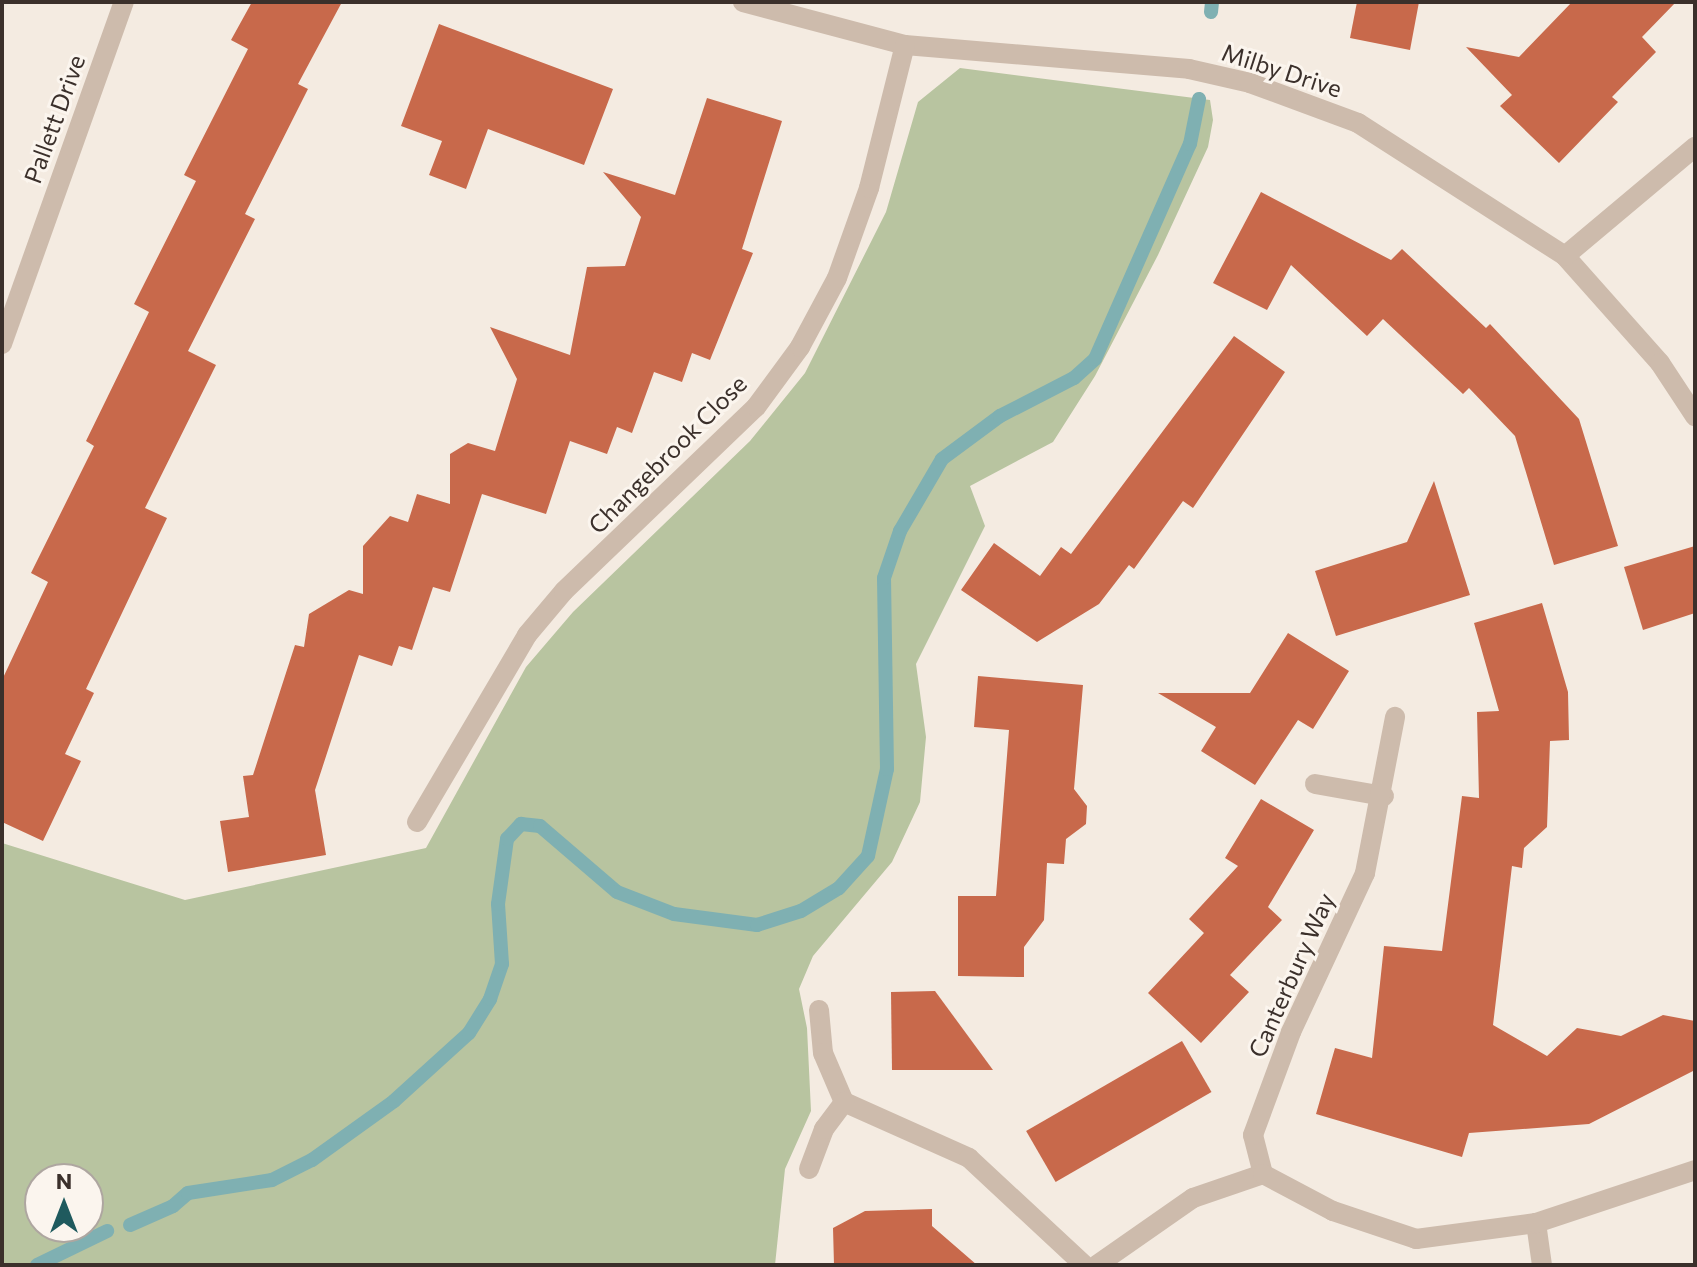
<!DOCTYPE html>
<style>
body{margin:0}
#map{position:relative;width:1697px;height:1267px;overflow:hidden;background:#f4ebe1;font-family:Commissioner,sans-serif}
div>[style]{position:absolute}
.green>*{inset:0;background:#b8c4a0}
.stream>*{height:14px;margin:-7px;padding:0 7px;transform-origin:7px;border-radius:7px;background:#7fb0b2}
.building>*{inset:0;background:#c8694b;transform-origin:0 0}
.minor>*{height:20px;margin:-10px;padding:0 10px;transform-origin:10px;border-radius:10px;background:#cdbbac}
span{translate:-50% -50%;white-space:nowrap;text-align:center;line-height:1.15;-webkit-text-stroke:6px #fbf5ee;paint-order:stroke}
.street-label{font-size:24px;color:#3b302b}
.frame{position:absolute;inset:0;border:4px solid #3b302b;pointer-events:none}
.north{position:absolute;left:24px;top:1163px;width:80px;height:80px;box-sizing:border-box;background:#fbf5ee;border:2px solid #aea6a0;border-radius:50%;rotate:0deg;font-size:22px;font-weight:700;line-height:32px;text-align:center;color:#3b302b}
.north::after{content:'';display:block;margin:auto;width:28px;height:36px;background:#1f5a5e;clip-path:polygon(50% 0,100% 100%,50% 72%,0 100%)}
</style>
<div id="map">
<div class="green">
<i style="clip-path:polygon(evenodd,960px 68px,1210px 100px,1213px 120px,1208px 147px,1158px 255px,1095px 376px,1053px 442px,970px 486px,985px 526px,916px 664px,926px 737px,920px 802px,892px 862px,813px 956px,799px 989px,807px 1028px,811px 1111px,785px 1169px,775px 1265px,2px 1265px,2px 843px,185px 900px,426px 848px,526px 667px,573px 612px,750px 441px,805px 373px,886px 212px,918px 102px,960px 68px,88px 1179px,88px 1227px,40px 1227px,40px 1179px,88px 1179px)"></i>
</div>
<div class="stream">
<i style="left:1211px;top:12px;width:10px;rotate:-84deg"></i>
<i style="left:130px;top:1225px;width:47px;rotate:-23.8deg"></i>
<i style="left:173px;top:1206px;width:20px;rotate:-41deg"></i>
<i style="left:188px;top:1193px;width:85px;rotate:-8.8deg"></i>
<i style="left:272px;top:1180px;width:45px;rotate:-26.6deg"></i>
<i style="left:312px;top:1160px;width:101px;rotate:-35.7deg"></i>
<i style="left:394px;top:1101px;width:101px;rotate:-42.2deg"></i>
<i style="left:469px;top:1033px;width:40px;rotate:-58deg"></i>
<i style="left:490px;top:999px;width:37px;rotate:-71deg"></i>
<i style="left:502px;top:964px;width:60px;rotate:-93.8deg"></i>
<i style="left:498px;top:904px;width:66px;rotate:-82.1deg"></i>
<i style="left:507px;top:839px;width:21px;rotate:-47deg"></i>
<i style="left:521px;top:824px;width:19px;rotate:6deg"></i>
<i style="left:540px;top:826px;width:101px;rotate:40.6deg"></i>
<i style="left:617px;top:892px;width:61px;rotate:21.1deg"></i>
<i style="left:674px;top:914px;width:84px;rotate:7.5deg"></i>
<i style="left:757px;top:925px;width:46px;rotate:-17.7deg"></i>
<i style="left:801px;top:911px;width:44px;rotate:-31.2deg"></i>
<i style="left:839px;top:888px;width:43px;rotate:-47.8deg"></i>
<i style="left:868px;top:856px;width:89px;rotate:-77.7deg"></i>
<i style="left:887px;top:769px;width:191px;rotate:-90.9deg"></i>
<i style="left:884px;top:578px;width:50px;rotate:-71.2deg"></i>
<i style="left:900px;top:531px;width:83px;rotate:-59.7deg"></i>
<i style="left:942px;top:459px;width:72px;rotate:-36.6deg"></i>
<i style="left:1000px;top:416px;width:83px;rotate:-27.2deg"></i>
<i style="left:1074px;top:378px;width:28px;rotate:-42deg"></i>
<i style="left:1095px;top:359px;width:235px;rotate:-66.2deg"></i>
<i style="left:1190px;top:144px;width:46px;rotate:-78.7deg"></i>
<i style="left:37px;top:1265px;width:78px;rotate:-25.9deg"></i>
</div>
<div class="building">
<i style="clip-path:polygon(252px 2px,342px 2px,298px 84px,308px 89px,245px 214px,255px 219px,188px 351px,216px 365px,145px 508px,167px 518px,86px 689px,94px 693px,65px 754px,81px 761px,43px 841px,2px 822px,2px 680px,48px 582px,31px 573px,94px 446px,86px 441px,149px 312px,134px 304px,196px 181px,184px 175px,248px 49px,231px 40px)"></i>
<i style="clip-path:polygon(1357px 2px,1419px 2px,1410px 50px,1350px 38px)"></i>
<i style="clip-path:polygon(1572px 2px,1676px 2px,1642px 37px,1656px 52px,1612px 97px,1618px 102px,1559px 163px,1500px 106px,1512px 95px,1466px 47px,1519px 57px)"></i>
<i style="clip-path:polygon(439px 24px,613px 89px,584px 165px,488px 129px,466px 189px,429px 175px,442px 141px,401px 126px)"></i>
<i style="clip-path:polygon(707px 98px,782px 121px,742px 249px,753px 253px,710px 360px,692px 353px,682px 382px,654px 372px,632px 433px,617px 427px,607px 454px,570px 441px,546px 514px,482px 494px,450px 592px,433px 587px,412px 650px,399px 646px,392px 666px,359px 655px,315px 790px,326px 855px,228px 872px,220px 821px,249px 817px,243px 776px,253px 775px,295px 645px,304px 647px,309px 614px,349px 590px,363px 594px,363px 546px,390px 516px,408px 522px,417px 494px,450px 504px,450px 454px,468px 443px,495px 451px,517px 379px,490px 327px,570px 355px,587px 267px,625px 266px,641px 217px,603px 172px,675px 195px)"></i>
<i style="clip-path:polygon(1261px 192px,1391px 260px,1402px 249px,1486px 328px,1490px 324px,1579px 419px,1618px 546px,1554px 565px,1515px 436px,1469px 388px,1463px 394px,1383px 319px,1367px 336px,1291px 265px,1267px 310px,1213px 283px)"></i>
<i style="clip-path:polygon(1234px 336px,1285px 372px,1193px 508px,1183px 501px,1134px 569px,1129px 565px,1099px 604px,1037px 642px,961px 590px,994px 543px,1040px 576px,1061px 547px,1071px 554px)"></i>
<i style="clip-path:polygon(1434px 481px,1470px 595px,1336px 636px,1315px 571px,1407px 542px)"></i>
<i style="clip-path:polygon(1695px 546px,1695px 613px,1643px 630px,1624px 567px)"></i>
<i style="clip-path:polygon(1542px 603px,1568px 692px,1569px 740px,1550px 741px,1547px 827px,1524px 848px,1522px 868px,1512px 866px,1493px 1025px,1547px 1056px,1577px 1028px,1621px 1036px,1663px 1015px,1695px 1021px,1695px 1070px,1589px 1124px,1469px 1133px,1462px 1157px,1316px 1114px,1335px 1048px,1372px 1058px,1384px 946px,1442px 951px,1462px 796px,1479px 798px,1477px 712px,1499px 711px,1474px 623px)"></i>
<i style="clip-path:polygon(1288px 633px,1349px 671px,1313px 729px,1298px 720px,1255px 785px,1201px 751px,1216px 727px,1158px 693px,1250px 693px)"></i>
<i style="clip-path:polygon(978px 676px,1083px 685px,1074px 789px,1087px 806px,1086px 824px,1066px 839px,1064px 864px,1047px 863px,1044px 920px,1024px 947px,1024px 977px,958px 976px,958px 896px,996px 896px,1009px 730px,974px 727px)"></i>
<i style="clip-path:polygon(1261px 799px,1314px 830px,1268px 907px,1282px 920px,1230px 975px,1249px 992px,1201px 1043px,1148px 993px,1204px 933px,1189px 919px,1238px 866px,1225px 858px)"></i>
<i style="clip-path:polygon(935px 991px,993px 1070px,892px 1070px,891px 992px)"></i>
<i style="left:1182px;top:1041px;width:59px;height:180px;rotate:60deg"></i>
<i style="clip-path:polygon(932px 1209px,932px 1226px,977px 1265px,834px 1265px,833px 1228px,865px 1211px)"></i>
</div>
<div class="minor">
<i style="left:743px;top:2px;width:168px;rotate:14.9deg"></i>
<i style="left:905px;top:45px;width:285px;rotate:4.8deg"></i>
<i style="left:1189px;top:69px;width:63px;rotate:12.9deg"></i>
<i style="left:1250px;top:83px;width:115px;rotate:20.3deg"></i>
<i style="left:1358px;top:123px;width:246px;rotate:32.7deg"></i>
<i style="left:1565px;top:256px;width:143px;rotate:48.4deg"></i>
<i style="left:1660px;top:363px;width:64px;rotate:56.6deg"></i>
<i style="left:1565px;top:256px;width:170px;rotate:-40deg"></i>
<i style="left:2px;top:344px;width:363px;rotate:-70.4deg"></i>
<i style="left:1315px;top:784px;width:70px;rotate:9.9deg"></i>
<i style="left:417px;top:822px;width:217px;rotate:-59.5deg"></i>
<i style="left:527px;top:635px;width:57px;rotate:-49.9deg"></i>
<i style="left:564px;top:591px;width:266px;rotate:-43.8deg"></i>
<i style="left:756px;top:407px;width:74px;rotate:-53.7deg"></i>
<i style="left:800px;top:347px;width:78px;rotate:-61.8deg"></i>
<i style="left:837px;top:278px;width:96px;rotate:-70.4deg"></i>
<i style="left:869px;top:188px;width:147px;rotate:-75.9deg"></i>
<i style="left:819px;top:1010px;width:43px;rotate:84.7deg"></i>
<i style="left:823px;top:1053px;width:53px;rotate:66.8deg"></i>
<i style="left:844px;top:1102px;width:137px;rotate:24.1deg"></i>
<i style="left:969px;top:1158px;width:157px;rotate:42.9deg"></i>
<i style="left:809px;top:1169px;width:43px;rotate:-69.4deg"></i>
<i style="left:824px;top:1129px;width:34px;rotate:-53deg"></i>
<i style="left:1263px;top:1174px;width:40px;rotate:-104.4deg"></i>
<i style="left:1253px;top:1135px;width:110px;rotate:-69.7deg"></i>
<i style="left:1291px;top:1032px;width:175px;rotate:-65deg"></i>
<i style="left:1365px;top:873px;width:159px;rotate:-79.1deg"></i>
<i style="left:1536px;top:1223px;width:42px;rotate:81.9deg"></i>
<i style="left:1097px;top:1265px;width:117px;rotate:-34.9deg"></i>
<i style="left:1193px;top:1198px;width:74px;rotate:-18.9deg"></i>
<i style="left:1263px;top:1174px;width:79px;rotate:27.9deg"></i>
<i style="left:1333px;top:1211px;width:88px;rotate:18.6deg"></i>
<i style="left:1416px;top:1239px;width:121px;rotate:-7.6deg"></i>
<i style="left:1536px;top:1223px;width:168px;rotate:-18.4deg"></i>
</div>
<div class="street-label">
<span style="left:1282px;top:70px;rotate:18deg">Milby Drive</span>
<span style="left:54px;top:119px;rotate:-70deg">Pallett Drive</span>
<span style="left:667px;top:454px;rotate:-45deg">Changebrook Close</span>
<span style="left:1291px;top:975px;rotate:-66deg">Canterbury Way</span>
</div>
<div class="frame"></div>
<div class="north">N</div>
</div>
